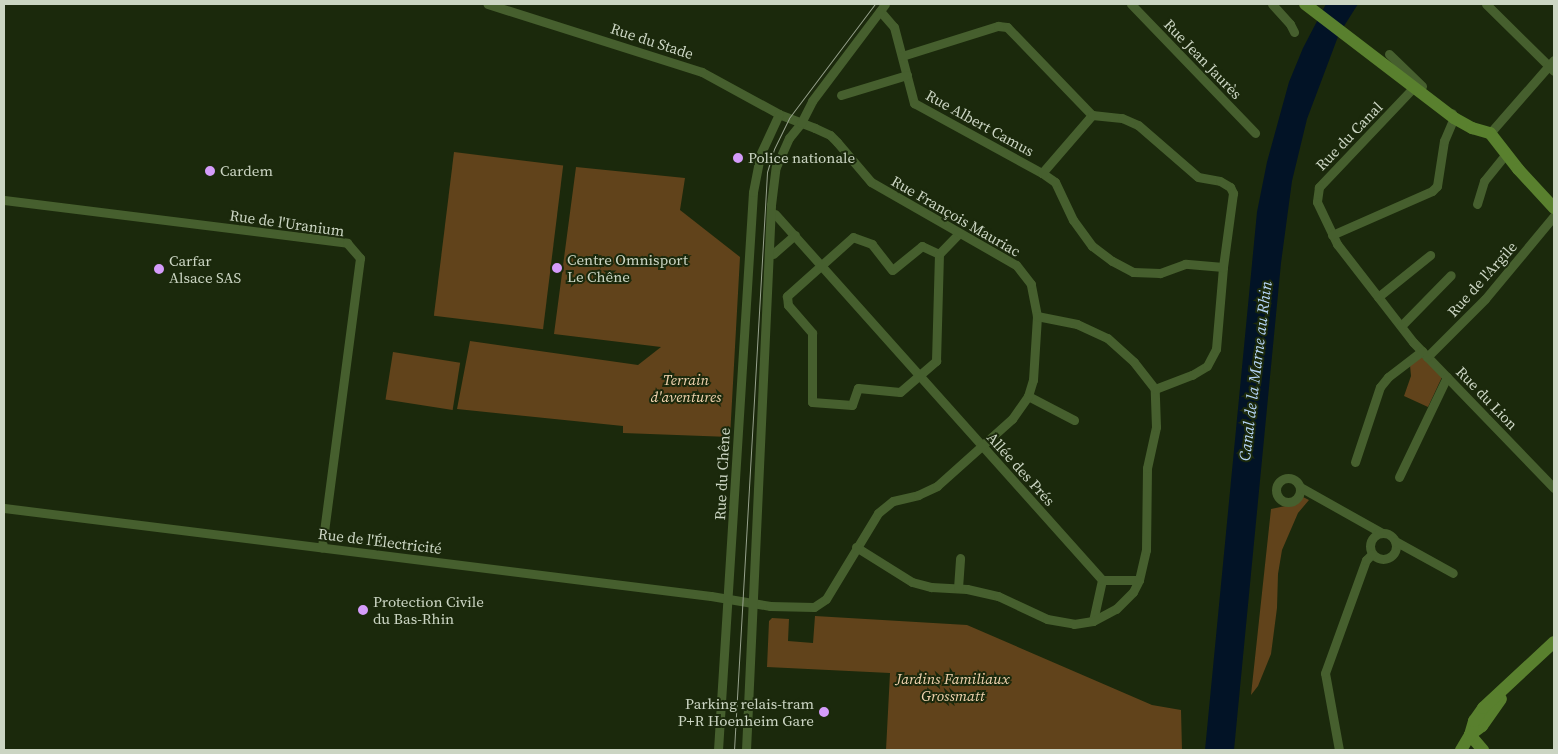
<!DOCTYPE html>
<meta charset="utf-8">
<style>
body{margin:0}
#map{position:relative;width:1558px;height:754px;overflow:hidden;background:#1b290c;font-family:"Source Serif 4",serif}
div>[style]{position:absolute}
.green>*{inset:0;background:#61431b;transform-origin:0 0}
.water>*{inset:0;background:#021326}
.street>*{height:9px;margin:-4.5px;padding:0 4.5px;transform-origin:4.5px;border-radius:4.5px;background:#465f2e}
.street>.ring{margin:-4.5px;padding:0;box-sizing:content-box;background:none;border:9px solid #465f2e;border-radius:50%}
.secondary>*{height:12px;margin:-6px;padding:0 6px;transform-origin:6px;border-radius:6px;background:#59802e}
.tram>*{height:1px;margin:-0.5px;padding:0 0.5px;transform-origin:0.5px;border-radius:0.5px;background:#97a28d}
.dots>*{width:14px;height:14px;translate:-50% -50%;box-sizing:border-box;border:2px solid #1b290c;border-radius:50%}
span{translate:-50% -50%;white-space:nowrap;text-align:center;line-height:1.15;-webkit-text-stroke:4px #1b290c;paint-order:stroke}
.street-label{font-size:15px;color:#cbd5c3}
.poi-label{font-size:15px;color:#cbd5c3}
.left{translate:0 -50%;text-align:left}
.right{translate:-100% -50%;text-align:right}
.park-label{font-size:15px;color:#f3d5b1;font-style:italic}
.water-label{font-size:16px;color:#b6d5f7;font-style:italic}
.frame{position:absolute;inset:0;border:5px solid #cbd5c3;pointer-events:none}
</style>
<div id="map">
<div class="green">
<i style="left:454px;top:152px;width:110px;height:165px;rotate:7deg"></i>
<i style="clip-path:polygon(576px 167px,685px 178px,680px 210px,740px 257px,730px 437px,623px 433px,623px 426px,457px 409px,470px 341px,638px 365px,661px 347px,554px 334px)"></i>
<i style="left:393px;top:352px;width:68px;height:48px;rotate:9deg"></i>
<i style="clip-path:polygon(1421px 356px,1442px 377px,1428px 407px,1404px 396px,1411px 376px,1410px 365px)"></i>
<i style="clip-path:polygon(1303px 497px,1309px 500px,1298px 513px,1282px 550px,1278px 574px,1277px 608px,1271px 654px,1258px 686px,1251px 695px,1271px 509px,1295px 504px)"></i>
<i style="clip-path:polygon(815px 616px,967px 625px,1152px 705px,1181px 710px,1182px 750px,886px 750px,890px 673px,767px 667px,769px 621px,772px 618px,789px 619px,788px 641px,813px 643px)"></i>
</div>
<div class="water">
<i style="clip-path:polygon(1326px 4px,1358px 4px,1339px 34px,1307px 119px,1292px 181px,1281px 263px,1234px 750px,1205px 750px,1257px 212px,1267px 162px,1289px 82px,1303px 48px)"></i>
</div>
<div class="street">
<i style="left:1131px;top:4px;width:179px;rotate:46.1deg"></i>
<i style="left:1272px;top:4px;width:27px;rotate:48deg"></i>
<i style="left:1290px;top:24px;width:9px;rotate:63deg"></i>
<i style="left:1486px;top:4px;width:95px;rotate:44.6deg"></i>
<i style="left:880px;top:11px;width:21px;rotate:49deg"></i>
<i style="left:894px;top:27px;width:79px;rotate:75.3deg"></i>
<i style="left:914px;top:103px;width:146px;rotate:28.7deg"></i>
<i style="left:1389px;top:54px;width:46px;rotate:44.1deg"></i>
<i style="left:902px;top:56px;width:101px;rotate:-17.4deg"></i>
<i style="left:998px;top:26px;width:9px;rotate:6deg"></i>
<i style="left:1007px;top:27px;width:122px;rotate:46deg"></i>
<i style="left:1413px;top:88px;width:137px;rotate:133.5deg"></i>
<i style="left:1319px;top:187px;width:15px;rotate:98deg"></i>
<i style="left:1317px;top:202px;width:47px;rotate:64.5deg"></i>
<i style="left:1337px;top:244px;width:124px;rotate:52.2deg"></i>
<i style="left:1413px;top:342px;width:203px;rotate:46deg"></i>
<i style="left:841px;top:95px;width:69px;rotate:-16.9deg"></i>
<i style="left:1490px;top:133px;width:97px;rotate:-48.8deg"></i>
<i style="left:4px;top:200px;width:346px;rotate:7.1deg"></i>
<i style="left:347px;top:243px;width:20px;rotate:49deg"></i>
<i style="left:360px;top:258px;width:292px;rotate:97.5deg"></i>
<i style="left:1477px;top:204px;width:24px;rotate:-73deg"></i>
<i style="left:1484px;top:181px;width:36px;rotate:-51deg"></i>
<i style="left:775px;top:214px;width:491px;rotate:48.2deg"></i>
<i style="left:1102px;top:580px;width:42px;rotate:102.4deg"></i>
<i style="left:1332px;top:235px;width:109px;rotate:-23.7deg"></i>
<i style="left:1432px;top:191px;width:7px;rotate:-45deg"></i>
<i style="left:1437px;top:186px;width:46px;rotate:-81.2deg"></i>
<i style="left:1444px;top:141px;width:25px;rotate:-67deg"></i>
<i style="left:1454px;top:118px;width:5px;rotate:-112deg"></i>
<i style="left:773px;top:254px;width:29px;rotate:-41deg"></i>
<i style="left:939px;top:254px;width:19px;rotate:-155deg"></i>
<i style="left:922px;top:246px;width:38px;rotate:141deg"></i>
<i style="left:892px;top:270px;width:33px;rotate:-128deg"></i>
<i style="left:872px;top:244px;width:20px;rotate:-160deg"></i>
<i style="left:853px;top:237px;width:89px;rotate:138.2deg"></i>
<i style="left:787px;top:296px;width:9px;rotate:84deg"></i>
<i style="left:788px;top:305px;width:37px;rotate:49deg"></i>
<i style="left:812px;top:333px;width:69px;rotate:90deg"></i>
<i style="left:812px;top:402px;width:40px;rotate:4.3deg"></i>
<i style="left:852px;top:405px;width:18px;rotate:-71deg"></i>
<i style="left:858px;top:388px;width:42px;rotate:5.4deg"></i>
<i style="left:900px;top:392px;width:48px;rotate:-40.7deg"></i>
<i style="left:936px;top:361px;width:107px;rotate:-88.4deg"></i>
<i style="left:939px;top:254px;width:29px;rotate:-46deg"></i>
<i style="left:1378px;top:297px;width:67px;rotate:-38.9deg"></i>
<i style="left:1401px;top:326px;width:71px;rotate:-45.6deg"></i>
<i style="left:1427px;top:357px;width:82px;rotate:-45deg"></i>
<i style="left:1485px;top:299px;width:108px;rotate:-50.3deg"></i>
<i style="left:1155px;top:389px;width:40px;rotate:-21deg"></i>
<i style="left:1192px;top:375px;width:17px;rotate:-31deg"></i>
<i style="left:1207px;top:366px;width:19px;rotate:-62deg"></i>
<i style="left:1216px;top:349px;width:82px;rotate:-85.1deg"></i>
<i style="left:1223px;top:267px;width:38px;rotate:-175deg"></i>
<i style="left:1185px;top:264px;width:27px;rotate:160deg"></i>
<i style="left:1160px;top:273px;width:27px;rotate:-178deg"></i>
<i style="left:1133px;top:272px;width:24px;rotate:-152deg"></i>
<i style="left:1112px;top:261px;width:25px;rotate:-143deg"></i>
<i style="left:1092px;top:246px;width:32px;rotate:-126deg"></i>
<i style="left:1073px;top:220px;width:42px;rotate:-115.3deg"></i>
<i style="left:1055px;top:182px;width:16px;rotate:-145deg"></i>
<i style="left:1042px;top:173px;width:77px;rotate:-49.2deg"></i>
<i style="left:1092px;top:115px;width:30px;rotate:6deg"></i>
<i style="left:1122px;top:118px;width:17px;rotate:24deg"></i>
<i style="left:1138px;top:125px;width:79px;rotate:40.9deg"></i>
<i style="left:1198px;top:177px;width:22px;rotate:10deg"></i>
<i style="left:1220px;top:181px;width:12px;rotate:31deg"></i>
<i style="left:1230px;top:187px;width:7px;rotate:63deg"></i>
<i style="left:1233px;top:193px;width:75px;rotate:97.7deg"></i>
<i style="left:1028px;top:396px;width:52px;rotate:27.6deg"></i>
<i style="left:1355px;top:462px;width:79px;rotate:-71.6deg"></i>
<i style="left:1380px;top:387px;width:13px;rotate:-51deg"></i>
<i style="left:1388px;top:377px;width:43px;rotate:-37.4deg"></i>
<i style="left:1399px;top:477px;width:111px;rotate:-64.4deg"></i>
<i class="ring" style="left:1276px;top:478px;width:15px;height:15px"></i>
<i style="left:1300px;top:487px;width:94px;rotate:29.3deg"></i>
<i style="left:4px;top:508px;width:712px;rotate:7.1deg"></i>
<i style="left:711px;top:596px;width:60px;rotate:9.6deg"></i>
<i style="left:770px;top:606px;width:44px;rotate:1.3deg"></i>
<i style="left:814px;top:607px;width:14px;rotate:-34deg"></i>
<i style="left:826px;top:599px;width:100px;rotate:-58.8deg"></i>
<i style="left:878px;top:513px;width:19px;rotate:-39deg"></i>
<i style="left:893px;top:501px;width:26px;rotate:-13deg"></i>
<i style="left:918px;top:495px;width:21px;rotate:-25deg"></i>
<i style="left:937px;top:486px;width:101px;rotate:-41.8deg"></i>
<i style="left:1012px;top:419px;width:28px;rotate:-55deg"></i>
<i style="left:1028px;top:396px;width:17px;rotate:-73deg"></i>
<i style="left:1033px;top:380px;width:64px;rotate:-86.4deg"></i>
<i style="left:1037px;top:316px;width:33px;rotate:-101deg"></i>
<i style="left:1031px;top:284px;width:24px;rotate:-128deg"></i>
<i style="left:1016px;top:265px;width:167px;rotate:-150.2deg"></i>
<i style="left:871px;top:182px;width:52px;rotate:-130.4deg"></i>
<i style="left:837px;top:142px;width:10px;rotate:-135deg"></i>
<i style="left:830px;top:135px;width:17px;rotate:-155deg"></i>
<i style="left:815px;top:128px;width:39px;rotate:-159deg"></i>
<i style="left:779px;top:114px;width:88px;rotate:-151.4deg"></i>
<i style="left:702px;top:72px;width:225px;rotate:-162.4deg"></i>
<i class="ring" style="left:1370px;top:533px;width:17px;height:17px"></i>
<i style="left:1395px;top:541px;width:66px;rotate:28.9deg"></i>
<i style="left:856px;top:547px;width:66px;rotate:32deg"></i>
<i style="left:912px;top:582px;width:20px;rotate:15deg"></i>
<i style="left:931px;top:587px;width:36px;rotate:3deg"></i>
<i style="left:967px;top:589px;width:32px;rotate:13deg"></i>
<i style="left:998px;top:596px;width:54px;rotate:25.1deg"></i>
<i style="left:1047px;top:619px;width:27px;rotate:10deg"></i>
<i style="left:1074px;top:624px;width:19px;rotate:-9deg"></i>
<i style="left:1093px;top:621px;width:26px;rotate:-28deg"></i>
<i style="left:1116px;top:609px;width:24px;rotate:-45deg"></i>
<i style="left:1133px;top:592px;width:13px;rotate:-63deg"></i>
<i style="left:1139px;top:580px;width:31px;rotate:-77deg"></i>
<i style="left:1146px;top:550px;width:82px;rotate:-89.3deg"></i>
<i style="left:1147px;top:468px;width:42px;rotate:-77.6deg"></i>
<i style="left:1156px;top:427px;width:38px;rotate:-92deg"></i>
<i style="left:1155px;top:389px;width:34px;rotate:-128deg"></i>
<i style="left:1134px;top:362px;width:36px;rotate:-138deg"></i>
<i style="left:1107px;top:338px;width:33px;rotate:-155deg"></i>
<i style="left:1077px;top:324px;width:41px;rotate:-168.7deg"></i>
<i style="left:1102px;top:580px;width:37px"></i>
<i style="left:958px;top:588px;width:30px;rotate:-86deg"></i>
<i style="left:718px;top:750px;width:559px;rotate:-86.41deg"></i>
<i style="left:753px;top:192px;width:38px;rotate:-79deg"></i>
<i style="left:760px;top:155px;width:45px;rotate:-65.1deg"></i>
<i style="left:746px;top:750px;width:546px;rotate:-87.37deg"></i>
<i style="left:771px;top:205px;width:38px;rotate:-83deg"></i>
<i style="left:776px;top:167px;width:32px;rotate:-66deg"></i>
<i style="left:789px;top:138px;width:19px;rotate:-51deg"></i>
<i style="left:801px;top:123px;width:25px;rotate:-63deg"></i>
<i style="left:812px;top:101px;width:121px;rotate:-53deg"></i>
<i style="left:1339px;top:750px;width:78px;rotate:-100.3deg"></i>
<i style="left:1325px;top:673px;width:120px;rotate:-70.1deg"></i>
<i style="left:1366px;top:560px;width:8px;rotate:-45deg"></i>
</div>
<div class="secondary">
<i style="left:1305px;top:4px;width:188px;rotate:37.4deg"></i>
<i style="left:1454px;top:118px;width:21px;rotate:29deg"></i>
<i style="left:1472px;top:128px;width:19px;rotate:16deg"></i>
<i style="left:1490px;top:133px;width:46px;rotate:52.1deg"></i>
<i style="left:1518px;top:169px;width:53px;rotate:47.3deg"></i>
<i style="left:1470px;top:735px;width:15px;rotate:-37deg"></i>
<i style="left:1482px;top:726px;width:33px;rotate:-55deg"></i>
<i style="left:1470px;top:735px;width:20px;rotate:49deg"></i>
<i style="left:1461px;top:750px;width:17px;rotate:-59deg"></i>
<i style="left:1470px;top:735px;width:15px;rotate:-74deg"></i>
<i style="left:1474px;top:721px;width:16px;rotate:-55deg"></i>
<i style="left:1483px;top:708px;width:97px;rotate:-42.9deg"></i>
</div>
<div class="tram">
<i style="left:734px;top:750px;width:579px;rotate:-86.73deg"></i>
<i style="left:767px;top:172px;width:24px;rotate:-73deg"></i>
<i style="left:774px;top:149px;width:34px;rotate:-64deg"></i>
<i style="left:789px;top:118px;width:143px;rotate:-53deg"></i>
</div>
<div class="dots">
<i style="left:738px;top:158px;background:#d59cfb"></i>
<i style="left:210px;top:171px;background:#d59cfb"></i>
<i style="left:557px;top:268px;background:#d59cfb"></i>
<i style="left:159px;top:269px;background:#d59cfb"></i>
<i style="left:363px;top:610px;background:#d59cfb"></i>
<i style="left:824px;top:712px;background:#d59cfb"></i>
</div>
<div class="street-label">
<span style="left:652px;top:41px;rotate:18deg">Rue du Stade</span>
<span style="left:1203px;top:59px;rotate:46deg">Rue Jean Jaurès</span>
<span style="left:980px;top:123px;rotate:29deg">Rue Albert Camus</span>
<span style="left:1349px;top:136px;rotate:-46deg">Rue du Canal</span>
<span style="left:956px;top:216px;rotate:30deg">Rue François Mauriac</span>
<span style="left:287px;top:223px;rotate:8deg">Rue de l'Uranium</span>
<span style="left:1482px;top:279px;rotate:-48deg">Rue de l'Argile</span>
<span style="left:1487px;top:398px;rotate:46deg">Rue du Lion</span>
<span style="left:1021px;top:469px;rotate:48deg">Allée des Prés</span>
<span style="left:722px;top:474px;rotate:-87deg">Rue du Chêne</span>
<span style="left:380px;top:541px;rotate:7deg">Rue de l'Électricité</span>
</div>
<div class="poi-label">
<span class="left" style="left:748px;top:158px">Police nationale</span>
<span class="left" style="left:220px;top:171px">Cardem</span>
<span class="left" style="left:567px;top:268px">Centre Omnisport<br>Le Chêne</span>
<span class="left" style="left:169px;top:269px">Carfar<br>Alsace SAS</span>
<span class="left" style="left:373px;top:610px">Protection Civile<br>du Bas-Rhin</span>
<span class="right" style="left:814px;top:712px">Parking relais-tram<br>P+R Hoenheim Gare</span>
</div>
<div class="park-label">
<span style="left:686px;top:388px">Terrain<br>d'aventures</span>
<span style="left:953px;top:687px">Jardins Familiaux<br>Grossmatt</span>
</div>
<div class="water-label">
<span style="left:1255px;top:371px;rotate:-83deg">Canal de la Marne au Rhin</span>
</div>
<div class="frame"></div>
</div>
